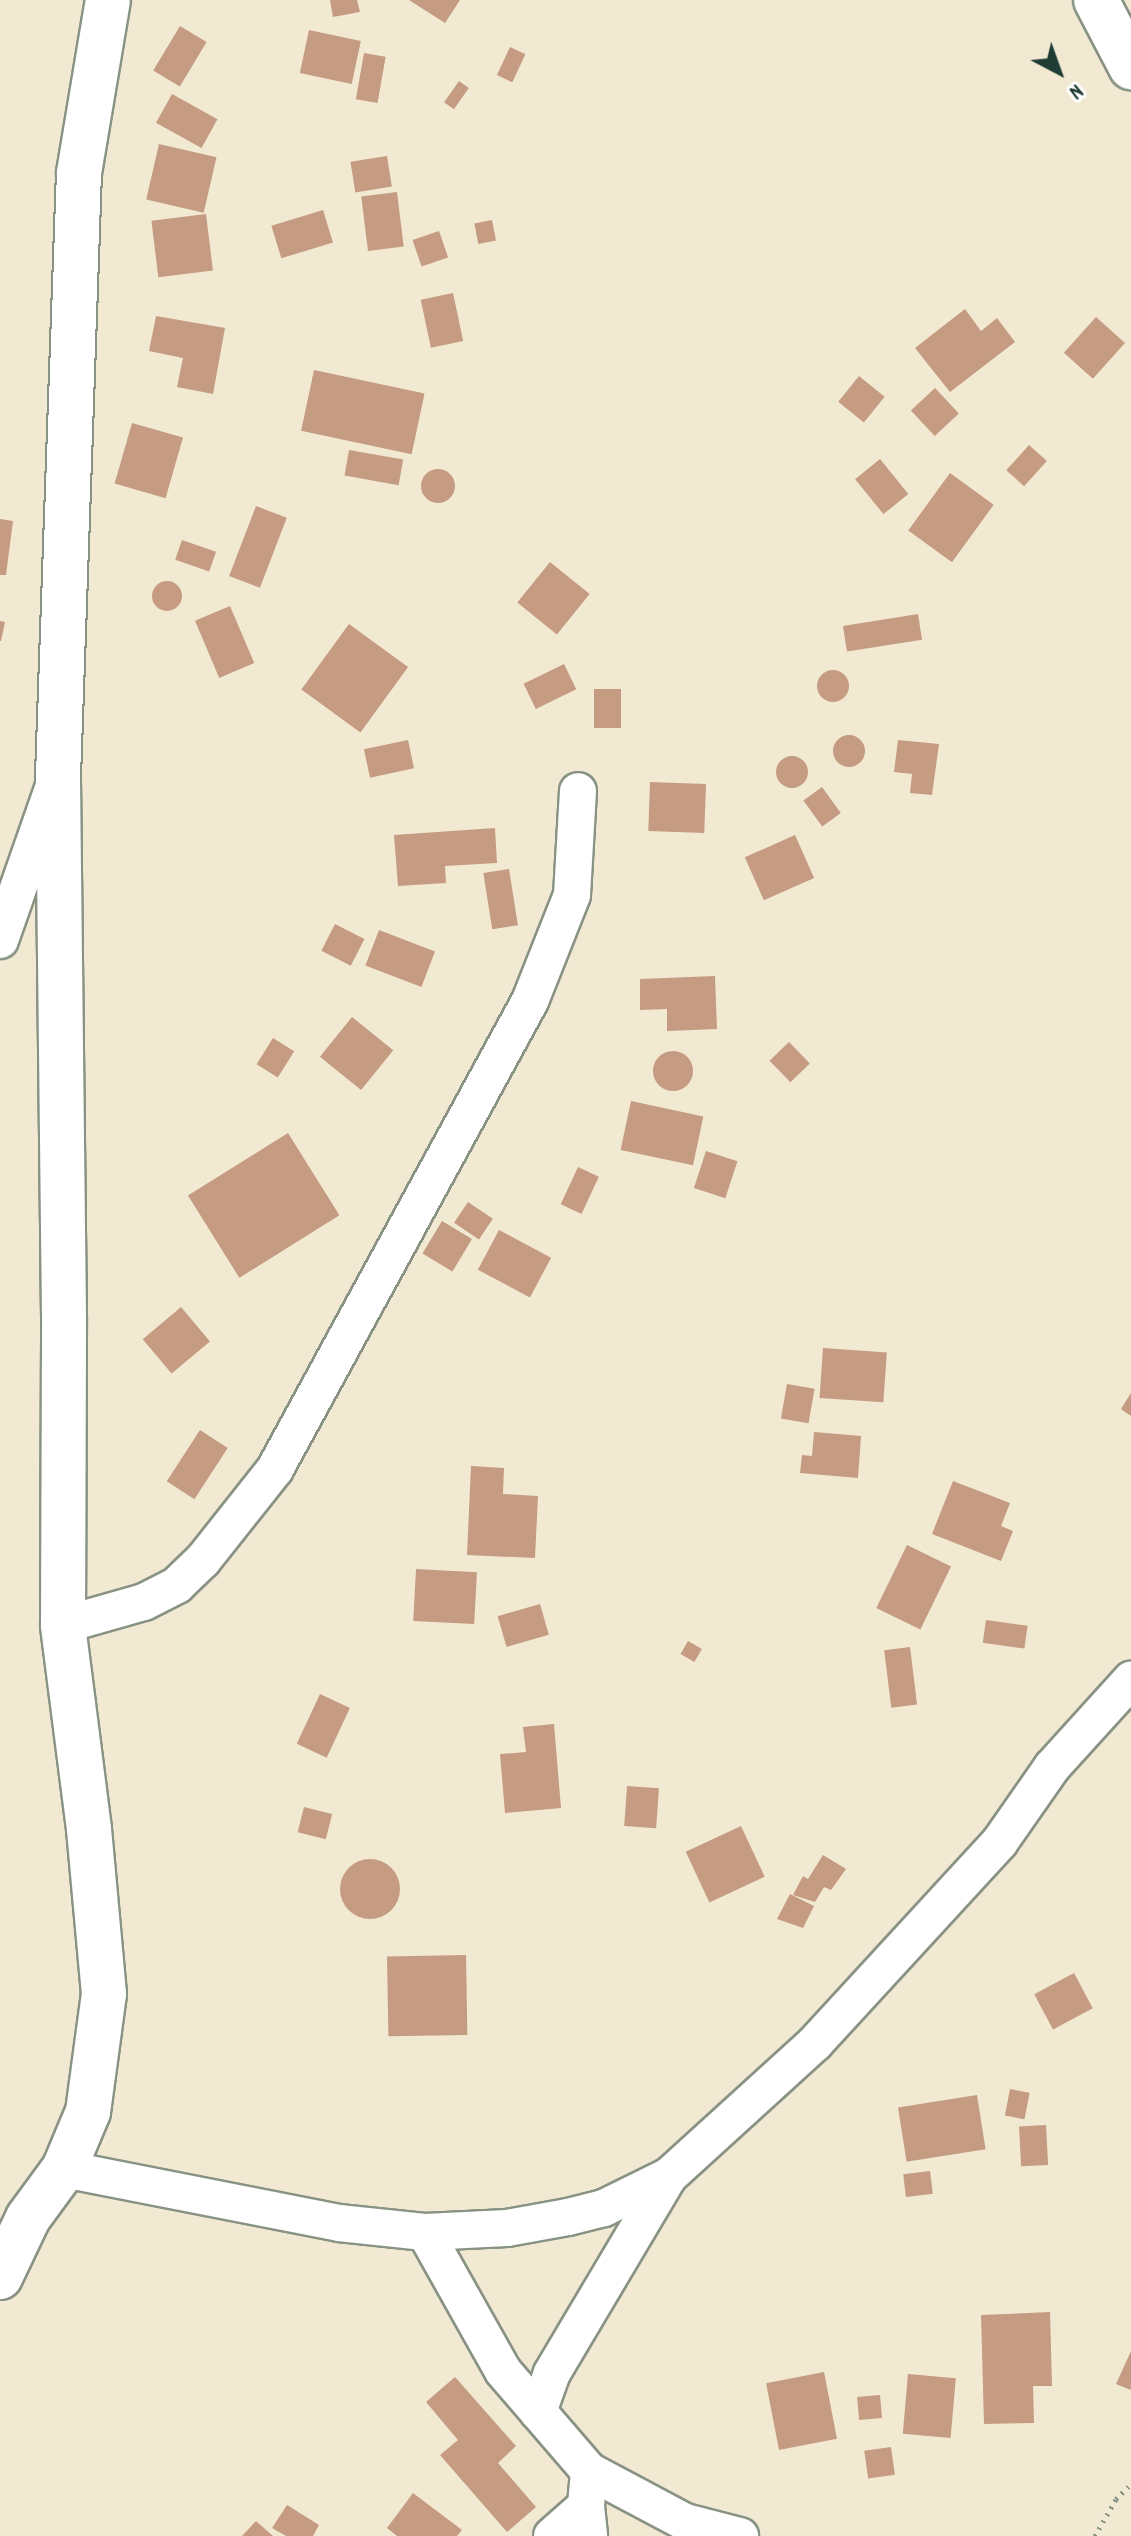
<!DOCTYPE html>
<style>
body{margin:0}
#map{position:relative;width:1131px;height:2536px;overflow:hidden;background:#f2e9d3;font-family:Dekko,sans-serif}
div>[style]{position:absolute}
.building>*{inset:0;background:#c59b82;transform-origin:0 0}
.round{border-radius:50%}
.path>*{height:5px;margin-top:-2.5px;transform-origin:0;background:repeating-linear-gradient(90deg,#889384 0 2px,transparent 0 8px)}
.roads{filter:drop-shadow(2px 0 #889384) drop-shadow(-2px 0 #889384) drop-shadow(0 2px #889384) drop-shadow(0 -2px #889384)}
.minor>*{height:36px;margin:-18px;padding:0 18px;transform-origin:18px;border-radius:18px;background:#fff}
.tertiary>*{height:44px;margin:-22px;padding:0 22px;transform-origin:22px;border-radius:22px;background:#fff}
span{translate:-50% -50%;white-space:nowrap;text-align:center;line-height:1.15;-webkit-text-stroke:6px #fff;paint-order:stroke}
.north{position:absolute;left:1019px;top:32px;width:80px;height:80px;-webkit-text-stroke:6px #fff;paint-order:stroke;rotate:139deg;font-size:22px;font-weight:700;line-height:32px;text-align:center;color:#1f3d34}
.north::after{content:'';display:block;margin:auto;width:28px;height:36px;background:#1f3d34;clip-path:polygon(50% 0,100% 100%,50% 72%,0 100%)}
</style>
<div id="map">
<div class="building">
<i style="clip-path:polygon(330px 0,357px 0,360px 12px,333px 17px)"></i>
<i style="clip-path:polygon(409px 0,460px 0,445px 23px)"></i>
<i style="left:180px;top:26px;width:31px;height:52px;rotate:31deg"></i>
<i style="left:309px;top:30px;width:53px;height:44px;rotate:12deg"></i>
<i style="left:510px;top:47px;width:17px;height:31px;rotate:25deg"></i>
<i style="left:364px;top:53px;width:22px;height:47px;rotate:10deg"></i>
<i style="left:459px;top:81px;width:12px;height:26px;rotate:35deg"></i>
<i style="left:172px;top:94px;width:52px;height:33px;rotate:29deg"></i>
<i style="left:159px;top:144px;width:59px;height:57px;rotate:13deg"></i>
<i style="left:387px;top:156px;width:31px;height:37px;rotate:81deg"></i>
<i style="left:397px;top:192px;width:55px;height:36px;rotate:83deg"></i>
<i style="left:323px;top:210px;width:34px;height:54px;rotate:73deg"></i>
<i style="left:206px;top:214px;width:57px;height:55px;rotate:83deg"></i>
<i style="left:492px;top:220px;width:21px;height:18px;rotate:79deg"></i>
<i style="left:439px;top:231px;width:28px;height:28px;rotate:71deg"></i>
<i style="left:453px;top:293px;width:49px;height:33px;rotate:78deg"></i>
<i style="clip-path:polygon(965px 309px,981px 331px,997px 318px,1015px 342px,950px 392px,915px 348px)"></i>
<i style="clip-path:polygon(156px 316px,225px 328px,213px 394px,177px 387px,183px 358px,149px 351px)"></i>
<i style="left:1096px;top:317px;width:39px;height:48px;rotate:42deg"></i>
<i style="left:314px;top:370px;width:113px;height:62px;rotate:12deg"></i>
<i style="left:859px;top:376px;width:33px;height:33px;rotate:39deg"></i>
<i style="left:935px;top:388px;width:35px;height:33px;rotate:47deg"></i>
<i style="left:132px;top:423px;width:53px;height:63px;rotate:16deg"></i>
<i style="left:1029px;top:445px;width:24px;height:34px;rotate:42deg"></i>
<i style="left:349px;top:450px;width:55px;height:26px;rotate:10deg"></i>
<i style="left:880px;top:459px;width:45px;height:32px;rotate:51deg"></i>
<i class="round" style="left:421px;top:469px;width:34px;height:34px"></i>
<i style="left:950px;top:473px;width:54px;height:71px;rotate:36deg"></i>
<i style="left:256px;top:506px;width:33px;height:75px;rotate:21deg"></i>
<i style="clip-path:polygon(0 519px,13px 521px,6px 575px,0 575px)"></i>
<i style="left:182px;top:540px;width:36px;height:21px;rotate:19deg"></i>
<i style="left:550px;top:562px;width:51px;height:52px;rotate:39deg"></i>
<i class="round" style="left:152px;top:581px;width:30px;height:30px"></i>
<i style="left:230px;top:606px;width:62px;height:38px;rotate:67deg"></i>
<i style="left:918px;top:614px;width:26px;height:76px;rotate:81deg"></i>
<i style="clip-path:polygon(0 621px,5px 622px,1px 641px,0 641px)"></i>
<i style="left:349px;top:624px;width:73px;height:81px;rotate:36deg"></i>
<i style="left:564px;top:664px;width:28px;height:45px;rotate:64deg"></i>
<i class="round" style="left:817px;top:670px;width:32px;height:32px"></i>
<i style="left:594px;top:689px;width:27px;height:39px"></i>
<i class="round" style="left:833px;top:735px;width:32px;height:32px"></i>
<i style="left:408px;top:740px;width:29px;height:45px;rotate:78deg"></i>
<i style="clip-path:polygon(898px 740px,939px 744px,932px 795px,910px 793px,912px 774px,894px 772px)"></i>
<i class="round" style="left:776px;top:756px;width:32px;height:32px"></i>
<i style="left:650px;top:782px;width:56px;height:49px;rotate:2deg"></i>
<i style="left:822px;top:787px;width:32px;height:23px;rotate:54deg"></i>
<i style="clip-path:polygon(495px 828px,497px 863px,445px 866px,446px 883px,398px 886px,394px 835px)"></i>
<i style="left:795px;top:835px;width:47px;height:55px;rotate:66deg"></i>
<i style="left:509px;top:869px;width:57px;height:26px;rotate:81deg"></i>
<i style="left:335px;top:924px;width:33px;height:30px;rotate:27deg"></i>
<i style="left:379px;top:930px;width:60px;height:38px;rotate:21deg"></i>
<i style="clip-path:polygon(715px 976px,717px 1029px,667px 1031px,667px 1009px,640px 1010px,640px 979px)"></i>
<i style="left:352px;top:1017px;width:53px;height:51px;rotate:39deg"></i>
<i style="left:273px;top:1038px;width:25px;height:31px;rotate:32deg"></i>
<i style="left:789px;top:1042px;width:30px;height:27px;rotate:46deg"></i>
<i class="round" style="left:653px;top:1051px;width:40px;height:40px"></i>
<i style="left:631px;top:1101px;width:74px;height:50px;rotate:12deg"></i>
<i style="left:288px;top:1133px;width:97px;height:118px;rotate:58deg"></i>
<i style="left:706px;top:1151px;width:33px;height:39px;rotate:18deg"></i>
<i style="left:578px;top:1167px;width:23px;height:41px;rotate:25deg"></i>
<i style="left:468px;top:1202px;width:30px;height:25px;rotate:34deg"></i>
<i style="left:442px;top:1221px;width:35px;height:38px;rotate:31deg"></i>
<i style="left:499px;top:1230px;width:59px;height:45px;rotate:28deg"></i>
<i style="left:181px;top:1307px;width:45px;height:50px;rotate:50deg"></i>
<i style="left:823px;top:1348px;width:64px;height:50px;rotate:4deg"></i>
<i style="left:787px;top:1384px;width:28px;height:35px;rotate:10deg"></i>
<i style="clip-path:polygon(1131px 1393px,1131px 1416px,1121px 1409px)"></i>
<i style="left:200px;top:1430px;width:33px;height:61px;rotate:33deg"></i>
<i style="clip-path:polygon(814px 1432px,861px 1436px,858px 1478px,800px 1473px,802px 1455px,812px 1456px)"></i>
<i style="clip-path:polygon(471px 1466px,504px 1468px,503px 1494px,538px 1496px,535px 1558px,467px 1555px)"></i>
<i style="clip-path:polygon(953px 1481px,1010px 1503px,1001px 1526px,1013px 1531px,1001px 1561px,932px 1534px)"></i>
<i style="left:907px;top:1545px;width:49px;height:70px;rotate:26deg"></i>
<i style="left:416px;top:1569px;width:61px;height:52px;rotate:3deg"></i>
<i style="left:540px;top:1604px;width:32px;height:44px;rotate:74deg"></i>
<i style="left:986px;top:1620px;width:42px;height:23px;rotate:8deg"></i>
<i style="left:688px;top:1641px;width:16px;height:15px;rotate:30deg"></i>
<i style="left:910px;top:1647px;width:58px;height:26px;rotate:83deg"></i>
<i style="left:320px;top:1694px;width:33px;height:55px;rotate:25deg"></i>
<i style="clip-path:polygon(554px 1724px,561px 1808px,505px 1813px,500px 1754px,526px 1752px,523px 1727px)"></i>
<i style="left:627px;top:1786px;width:32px;height:40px;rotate:4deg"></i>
<i style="left:304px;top:1807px;width:29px;height:26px;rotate:14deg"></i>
<i style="left:741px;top:1826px;width:56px;height:61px;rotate:65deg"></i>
<i style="clip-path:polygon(823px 1855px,846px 1869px,831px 1890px,824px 1887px,815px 1902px,793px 1895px,803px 1876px,808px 1879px)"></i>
<i class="round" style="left:340px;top:1859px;width:60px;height:60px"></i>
<i style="clip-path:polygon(790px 1894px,814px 1906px,803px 1928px,777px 1919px)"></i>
<i style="left:466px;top:1955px;width:80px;height:79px;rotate:89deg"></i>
<i style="left:1074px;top:1973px;width:40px;height:45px;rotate:62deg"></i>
<i style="left:1010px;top:2089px;width:20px;height:27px;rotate:11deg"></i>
<i style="left:977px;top:2095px;width:55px;height:80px;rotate:81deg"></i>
<i style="left:1046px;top:2125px;width:40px;height:27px;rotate:87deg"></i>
<i style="left:930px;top:2171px;width:23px;height:27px;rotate:83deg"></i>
<i style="clip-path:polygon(1050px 2312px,1052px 2386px,1033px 2386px,1034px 2423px,984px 2424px,981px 2315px)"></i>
<i style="clip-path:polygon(1131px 2351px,1131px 2390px,1116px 2384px)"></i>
<i style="left:824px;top:2372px;width:68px;height:59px;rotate:79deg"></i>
<i style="left:908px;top:2374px;width:48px;height:60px;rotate:5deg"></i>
<i style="clip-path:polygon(455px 2377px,516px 2446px,498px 2463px,536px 2507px,507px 2532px,440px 2455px,458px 2440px,426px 2402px)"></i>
<i style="left:880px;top:2395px;width:23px;height:23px;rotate:85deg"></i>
<i style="left:891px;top:2447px;width:28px;height:27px;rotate:82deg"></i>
<i style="clip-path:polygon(413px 2493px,462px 2530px,457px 2536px,397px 2536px,387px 2528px)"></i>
<i style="clip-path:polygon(287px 2505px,319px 2525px,313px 2536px,286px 2536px,272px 2528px)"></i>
<i style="clip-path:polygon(256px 2521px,273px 2536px,242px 2536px)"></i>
</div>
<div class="path">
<i style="left:1095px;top:2536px;width:43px;rotate:-60.4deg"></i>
<i style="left:1116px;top:2499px;width:21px;rotate:-45deg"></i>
</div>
<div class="roads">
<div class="minor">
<i style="left:0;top:940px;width:160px;rotate:-70.7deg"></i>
<i style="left:63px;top:1625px;width:84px;rotate:-15.9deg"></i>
<i style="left:144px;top:1602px;width:37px;rotate:-27deg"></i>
<i style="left:177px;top:1585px;width:36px;rotate:-44deg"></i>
<i style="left:203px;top:1560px;width:116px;rotate:-51.6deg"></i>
<i style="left:275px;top:1469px;width:533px;rotate:-61.42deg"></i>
<i style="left:530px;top:1001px;width:114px;rotate:-68.4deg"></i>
<i style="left:572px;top:895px;width:104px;rotate:-86.7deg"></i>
<i style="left:64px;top:2169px;width:280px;rotate:11.1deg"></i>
<i style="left:339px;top:2223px;width:86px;rotate:6deg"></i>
<i style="left:425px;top:2232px;width:159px;rotate:60.7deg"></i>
<i style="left:503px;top:2371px;width:132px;rotate:49.3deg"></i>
<i style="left:589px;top:2471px;width:109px;rotate:28deg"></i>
<i style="left:685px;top:2522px;width:57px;rotate:14.3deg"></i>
<i style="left:425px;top:2232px;width:82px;rotate:-2.8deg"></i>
<i style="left:507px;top:2228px;width:62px;rotate:-10.2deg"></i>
<i style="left:568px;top:2217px;width:37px;rotate:-14deg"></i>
<i style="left:604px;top:2208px;width:72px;rotate:-26.2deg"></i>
<i style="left:669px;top:2176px;width:197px;rotate:-42.3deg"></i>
<i style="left:815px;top:2043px;width:272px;rotate:-47.4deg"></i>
<i style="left:999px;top:1843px;width:93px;rotate:-55.1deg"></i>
<i style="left:1052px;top:1767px;width:118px;rotate:-47.8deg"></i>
<i style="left:538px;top:2412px;width:41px;rotate:-70.3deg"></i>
<i style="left:552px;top:2373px;width:229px;rotate:-59.3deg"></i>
<i style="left:589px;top:2471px;width:35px;rotate:95deg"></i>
<i style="left:586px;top:2506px;width:30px;rotate:84deg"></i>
<i style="left:552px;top:2536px;width:45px;rotate:-41.4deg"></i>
</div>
<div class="tertiary">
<i style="left:1096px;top:0;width:76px;rotate:62.4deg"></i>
<i style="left:0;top:2277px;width:65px;rotate:-64.6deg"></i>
<i style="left:28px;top:2218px;width:61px;rotate:-53.7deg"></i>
<i style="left:64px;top:2169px;width:62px;rotate:-67.2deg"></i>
<i style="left:88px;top:2112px;width:119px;rotate:-82.3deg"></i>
<i style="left:104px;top:1994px;width:166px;rotate:-95.2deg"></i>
<i style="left:89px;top:1829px;width:206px;rotate:-97.3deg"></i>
<i style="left:63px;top:1625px;width:308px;rotate:-89.8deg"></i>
<i style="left:64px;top:1317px;width:541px;rotate:-90.64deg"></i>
<i style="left:58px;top:776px;width:603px;rotate:-88.01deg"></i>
<i style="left:79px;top:173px;width:175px;rotate:-80.5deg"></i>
</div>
</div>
<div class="north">N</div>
</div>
